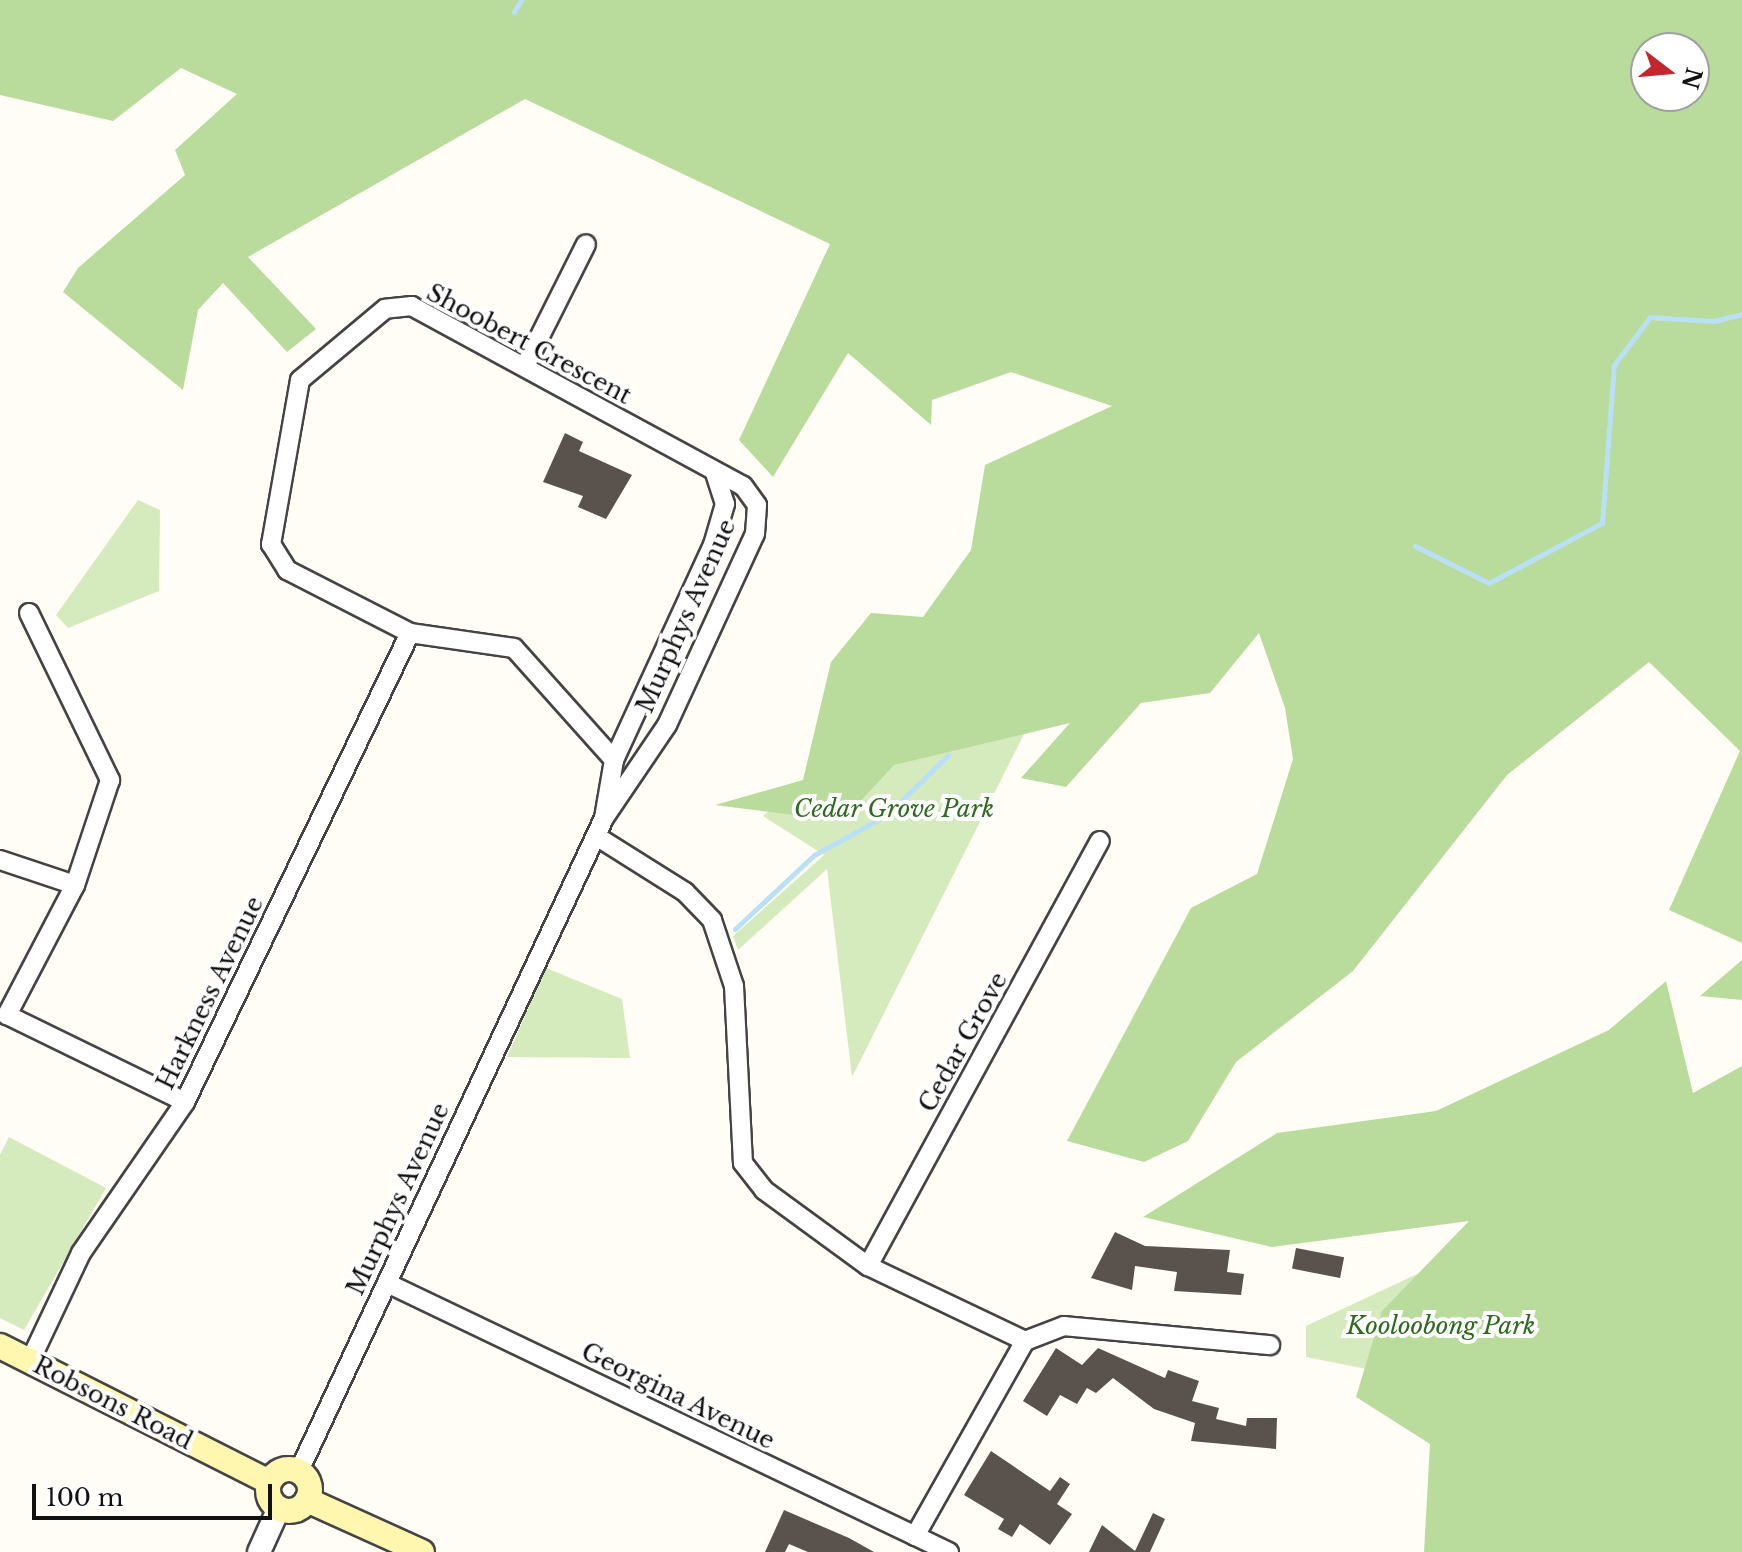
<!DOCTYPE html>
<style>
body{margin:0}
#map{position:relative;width:1742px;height:1552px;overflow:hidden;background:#fffdf5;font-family:"Libre Baskerville",serif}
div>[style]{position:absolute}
.green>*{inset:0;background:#d5ebbd}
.forest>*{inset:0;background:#b9dc9c}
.stream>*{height:5px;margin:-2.5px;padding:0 2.5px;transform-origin:2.5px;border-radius:2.5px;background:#b9e0f7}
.building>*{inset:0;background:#5a524d;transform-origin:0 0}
.roads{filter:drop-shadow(2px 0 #444) drop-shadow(-2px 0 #444) drop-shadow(0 2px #444) drop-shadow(0 -2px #444)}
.minor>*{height:18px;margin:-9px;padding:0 9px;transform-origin:9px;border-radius:9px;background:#fff}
.tertiary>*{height:22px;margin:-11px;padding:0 11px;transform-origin:11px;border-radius:11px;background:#fff}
.secondary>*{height:24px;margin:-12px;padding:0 12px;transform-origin:12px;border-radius:12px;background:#fff6b0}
.secondary>.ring{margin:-12px;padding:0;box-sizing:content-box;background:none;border:24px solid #fff6b0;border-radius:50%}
span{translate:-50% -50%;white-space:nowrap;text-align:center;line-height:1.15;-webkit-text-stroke:8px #fff;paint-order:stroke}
.street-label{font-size:24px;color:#111}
.park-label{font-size:24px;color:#2f6b1f;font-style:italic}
.north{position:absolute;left:1630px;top:32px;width:80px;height:80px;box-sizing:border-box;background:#fff;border:2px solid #a0a0a0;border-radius:50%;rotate:106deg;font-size:22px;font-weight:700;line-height:32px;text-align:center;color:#111}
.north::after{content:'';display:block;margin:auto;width:28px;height:36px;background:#c4262e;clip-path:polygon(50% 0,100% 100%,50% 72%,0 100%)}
.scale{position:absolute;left:32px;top:1484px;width:240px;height:36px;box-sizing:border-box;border:4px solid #111;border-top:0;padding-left:10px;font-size:24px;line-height:28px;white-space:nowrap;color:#111;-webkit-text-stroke:6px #fff;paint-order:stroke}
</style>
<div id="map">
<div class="green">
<i style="clip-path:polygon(138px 500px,160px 510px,159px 591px,68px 628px,56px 615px)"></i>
<i style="clip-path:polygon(922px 672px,1027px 728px,852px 1077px,827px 869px,738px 950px,733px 936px,824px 855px,763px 816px)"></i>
<i style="clip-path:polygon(546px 968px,622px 999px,630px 1058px,507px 1057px)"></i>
<i style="clip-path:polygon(9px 1137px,106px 1188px,24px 1330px,0 1318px,0 1155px)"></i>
<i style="clip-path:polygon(1567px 1204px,1472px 1390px,1306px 1357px,1306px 1326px)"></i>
</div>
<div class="forest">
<i style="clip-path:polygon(evenodd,0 0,1742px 0,1742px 943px,1669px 910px,1740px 751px,1649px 662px,1507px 775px,1353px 971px,1236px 1062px,1188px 1141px,1144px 1162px,1067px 1141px,1191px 908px,1257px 874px,1293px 759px,1285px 708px,1259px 633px,1210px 693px,1141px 703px,1066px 787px,1021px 778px,1070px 723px,894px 765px,842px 821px,715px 805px,803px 780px,831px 662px,871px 613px,923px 617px,971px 550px,985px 465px,1112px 406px,1011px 372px,932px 400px,931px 425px,848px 353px,773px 477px,739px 440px,830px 244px,525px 99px,248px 257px,316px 329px,287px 352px,223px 283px,198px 310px,183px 390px,63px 292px,78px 268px,185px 175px,175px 150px,237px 94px,181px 68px,113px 121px,0 95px,0 0,1694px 48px,1694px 96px,1646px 96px,1646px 48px,1694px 48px)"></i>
<i style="clip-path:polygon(1742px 960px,1742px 1000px,1700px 996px)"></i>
<i style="clip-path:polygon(1666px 981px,1693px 1093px,1742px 1066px,1742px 1552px,1424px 1552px,1430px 1444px,1356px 1397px,1382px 1311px,1469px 1221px,1272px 1247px,1143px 1217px,1277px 1133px,1436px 1111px,1609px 1030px)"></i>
</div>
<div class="stream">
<i style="left:514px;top:12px;width:14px;rotate:-60deg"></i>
<i style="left:1415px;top:546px;width:83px;rotate:26.6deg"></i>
<i style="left:1489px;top:583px;width:128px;rotate:-28deg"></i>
<i style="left:1602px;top:523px;width:158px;rotate:-85.7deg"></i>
<i style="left:1614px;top:365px;width:60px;rotate:-53.1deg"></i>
<i style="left:1650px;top:317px;width:64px;rotate:3.6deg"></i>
<i style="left:1714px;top:321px;width:29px;rotate:-14deg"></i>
<i style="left:735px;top:929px;width:108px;rotate:-43.1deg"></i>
<i style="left:814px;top:855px;width:83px;rotate:-28.7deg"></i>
<i style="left:887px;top:815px;width:86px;rotate:-44.5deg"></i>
</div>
<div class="building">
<i style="clip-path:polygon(565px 433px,583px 442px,579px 451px,632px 475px,606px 519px,578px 507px,583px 496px,543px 482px)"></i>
<i style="clip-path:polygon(1115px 1232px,1145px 1246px,1230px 1250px,1227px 1272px,1244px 1274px,1241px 1295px,1174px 1291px,1177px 1272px,1135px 1266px,1132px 1290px,1091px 1278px)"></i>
<i style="left:1296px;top:1248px;width:49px;height:21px;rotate:11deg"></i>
<i style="clip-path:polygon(1056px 1348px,1082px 1365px,1098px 1348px,1165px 1378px,1168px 1370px,1199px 1381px,1192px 1401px,1219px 1408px,1216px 1419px,1246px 1426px,1247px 1418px,1277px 1418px,1276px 1449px,1191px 1441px,1195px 1423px,1154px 1409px,1113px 1378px,1096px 1393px,1087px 1388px,1077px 1404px,1060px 1395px,1047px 1416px,1023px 1401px)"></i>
<i style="clip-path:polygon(991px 1451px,1050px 1491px,1060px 1477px,1070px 1484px,1057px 1504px,1072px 1514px,1050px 1545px,1020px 1524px,1012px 1537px,998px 1529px,1004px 1519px,964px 1495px)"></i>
<i style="clip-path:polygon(784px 1510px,849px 1538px,874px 1552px,808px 1552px,789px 1544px,785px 1552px,765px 1552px)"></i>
<i style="clip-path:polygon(1153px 1513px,1165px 1519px,1150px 1552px,1089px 1552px,1102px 1525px,1135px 1551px)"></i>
</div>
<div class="roads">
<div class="minor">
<i style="left:525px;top:366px;width:136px;rotate:-63.4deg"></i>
<i style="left:29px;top:613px;width:186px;rotate:64.1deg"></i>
<i style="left:110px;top:780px;width:111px;rotate:108.4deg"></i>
<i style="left:75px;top:885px;width:147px;rotate:117.6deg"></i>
<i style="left:7px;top:1015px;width:198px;rotate:26deg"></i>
<i style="left:604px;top:818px;width:112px;rotate:-55.9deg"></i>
<i style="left:667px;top:725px;width:210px;rotate:-65.3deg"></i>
<i style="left:755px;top:534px;width:29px;rotate:-86deg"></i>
<i style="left:757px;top:505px;width:24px;rotate:-126deg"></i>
<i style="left:743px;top:486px;width:377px;rotate:-151.5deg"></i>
<i style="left:412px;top:306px;width:27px;rotate:174deg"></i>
<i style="left:385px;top:309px;width:111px;rotate:140.1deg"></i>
<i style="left:300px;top:380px;width:167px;rotate:100deg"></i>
<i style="left:271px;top:544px;width:31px;rotate:58deg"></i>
<i style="left:287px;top:570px;width:138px;rotate:27.1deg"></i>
<i style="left:410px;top:633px;width:105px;rotate:8.2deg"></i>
<i style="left:514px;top:648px;width:150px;rotate:48.2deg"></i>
<i style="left:596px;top:836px;width:105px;rotate:32.2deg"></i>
<i style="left:685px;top:892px;width:39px;rotate:46deg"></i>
<i style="left:712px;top:920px;width:70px;rotate:71.6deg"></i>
<i style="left:734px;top:986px;width:177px;rotate:87.1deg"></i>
<i style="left:743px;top:1163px;width:34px;rotate:52deg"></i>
<i style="left:764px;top:1190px;width:129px;rotate:36.2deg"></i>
<i style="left:868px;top:1266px;width:174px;rotate:25.5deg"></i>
<i style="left:0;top:860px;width:79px;rotate:18.4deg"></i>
<i style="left:868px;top:1266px;width:484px;rotate:-61.4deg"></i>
<i style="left:387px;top:1283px;width:623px;rotate:25.58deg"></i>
<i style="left:30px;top:1361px;width:119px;rotate:-64.7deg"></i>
<i style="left:81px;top:1253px;width:183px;rotate:-55.4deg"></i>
<i style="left:185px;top:1102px;width:520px;rotate:-64.37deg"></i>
<i style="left:299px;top:1471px;width:721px;rotate:-64.96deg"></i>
<i style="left:604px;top:818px;width:59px;rotate:-80.2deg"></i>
<i style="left:614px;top:760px;width:237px;rotate:-65.3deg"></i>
<i style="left:713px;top:545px;width:43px;rotate:-73.7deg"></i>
<i style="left:725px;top:504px;width:32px;rotate:-108deg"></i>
<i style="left:915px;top:1536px;width:224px;rotate:-60.6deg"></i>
<i style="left:1025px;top:1341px;width:42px;rotate:-21deg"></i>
<i style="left:1064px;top:1326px;width:207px;rotate:5.3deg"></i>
</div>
<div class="tertiary">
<i style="left:259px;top:1552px;width:48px;rotate:-65.6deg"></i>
</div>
<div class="secondary">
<i style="left:0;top:1346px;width:301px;rotate:26.8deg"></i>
<i class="ring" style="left:268px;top:1469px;width:18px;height:18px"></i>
<i style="left:307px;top:1500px;width:126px;rotate:24.3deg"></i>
</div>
</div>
<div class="street-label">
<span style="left:529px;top:344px;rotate:28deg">Shoobert Crescent</span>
<span style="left:686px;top:616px;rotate:-66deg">Murphys Avenue</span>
<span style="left:210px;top:993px;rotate:-64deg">Harkness Avenue</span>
<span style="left:963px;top:1042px;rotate:-61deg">Cedar Grove</span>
<span style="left:398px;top:1199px;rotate:-65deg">Murphys Avenue</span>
<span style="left:678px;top:1396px;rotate:26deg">Georgina Avenue</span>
<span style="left:113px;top:1403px;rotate:27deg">Robsons Road</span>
</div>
<div class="park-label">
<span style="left:894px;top:809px">Cedar Grove Park</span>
<span style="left:1441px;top:1326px">Kooloobong Park</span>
</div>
<div class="north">N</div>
<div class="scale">100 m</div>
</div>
